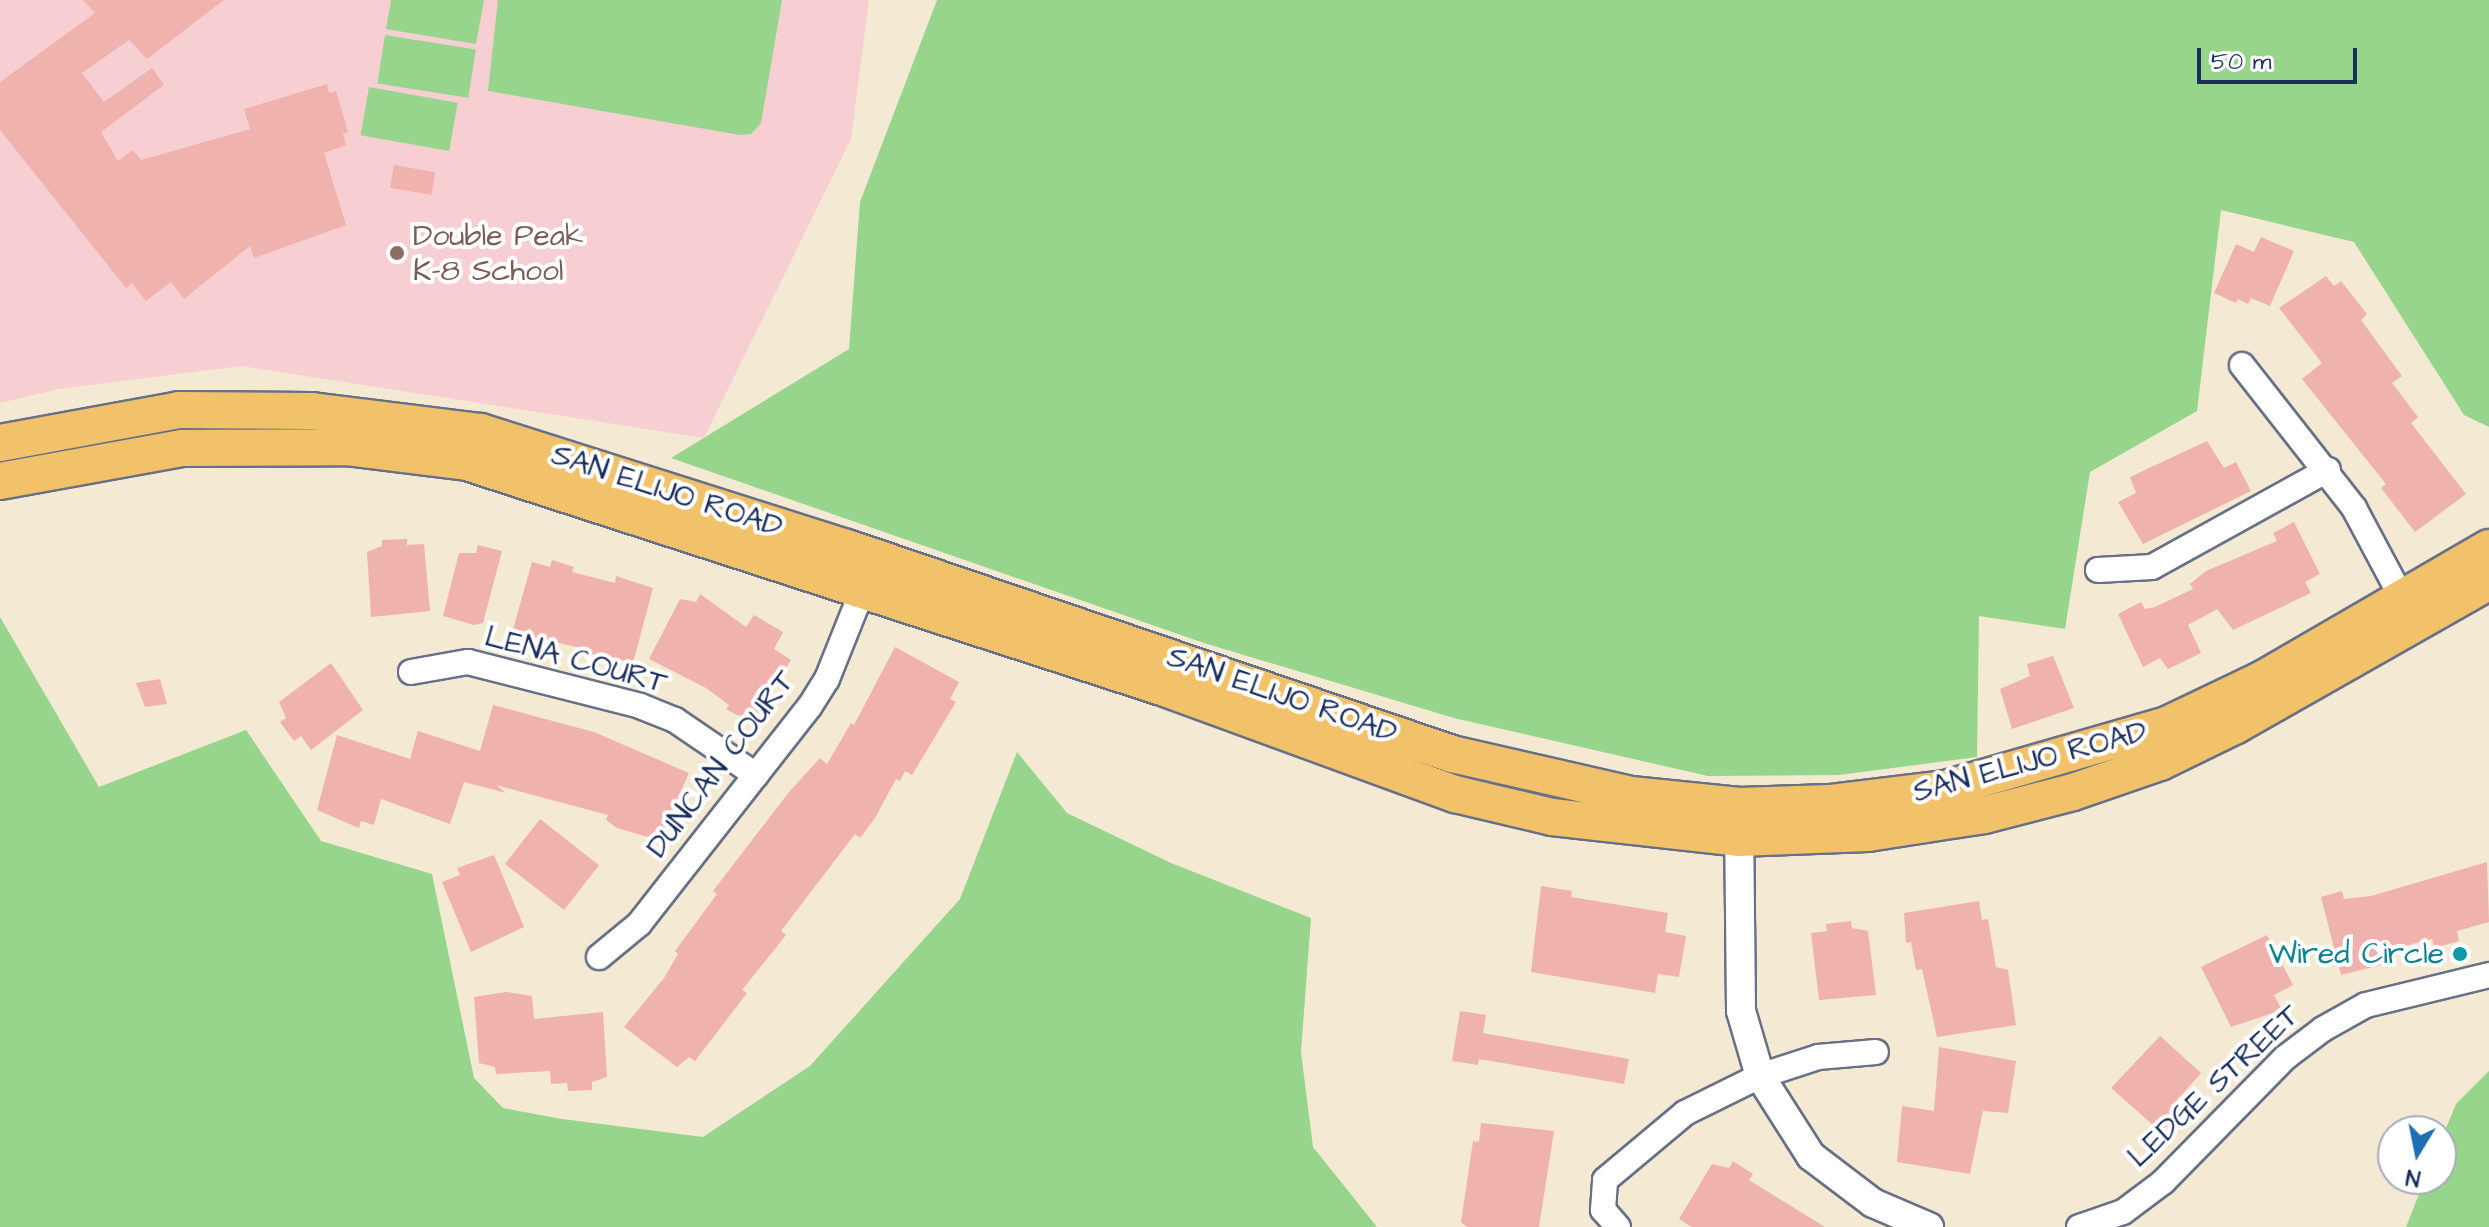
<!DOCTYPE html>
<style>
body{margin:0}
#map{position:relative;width:2489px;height:1227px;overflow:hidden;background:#f4e9d3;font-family:"Architects Daughter",sans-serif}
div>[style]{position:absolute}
.built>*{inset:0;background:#f7cfd3}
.green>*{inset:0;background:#96d58b;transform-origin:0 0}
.building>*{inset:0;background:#f0b2ac;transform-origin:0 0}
.roads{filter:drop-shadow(2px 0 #677087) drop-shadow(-2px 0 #677087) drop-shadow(0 2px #677087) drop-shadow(0 -2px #677087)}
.minor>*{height:24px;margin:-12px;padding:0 12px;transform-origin:12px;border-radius:12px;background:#fff}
.tertiary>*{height:28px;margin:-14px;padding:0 14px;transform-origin:14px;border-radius:14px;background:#fff}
.primary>*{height:36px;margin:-18px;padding:0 18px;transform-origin:18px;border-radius:18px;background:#f2c26a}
.dots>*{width:22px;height:22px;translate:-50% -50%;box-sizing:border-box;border:4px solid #fff;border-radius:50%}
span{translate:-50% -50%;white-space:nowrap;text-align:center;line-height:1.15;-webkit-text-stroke:8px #fff;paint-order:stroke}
.education-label{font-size:30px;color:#785e54}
.left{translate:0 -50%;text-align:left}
.street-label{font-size:30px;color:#1b2f5e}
.culture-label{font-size:30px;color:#0d838f}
.right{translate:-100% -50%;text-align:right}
.north{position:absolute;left:2377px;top:1115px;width:80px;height:80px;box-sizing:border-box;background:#fff;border:2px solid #a4acbf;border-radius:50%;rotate:190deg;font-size:22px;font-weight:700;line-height:32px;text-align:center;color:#1b2f5e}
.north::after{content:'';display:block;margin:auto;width:28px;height:36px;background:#1f6fb2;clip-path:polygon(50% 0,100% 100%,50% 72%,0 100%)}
.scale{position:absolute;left:2197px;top:48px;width:160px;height:36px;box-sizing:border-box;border:4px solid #1b2f5e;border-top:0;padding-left:10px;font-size:24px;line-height:28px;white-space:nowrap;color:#1b2f5e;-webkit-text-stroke:6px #fff;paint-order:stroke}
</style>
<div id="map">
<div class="built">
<i style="clip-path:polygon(0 0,869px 0,851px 139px,704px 438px,241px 366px,58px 389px,0 403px)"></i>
</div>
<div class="green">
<i style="clip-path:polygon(391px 0,484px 0,476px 44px,386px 29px)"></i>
<i style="clip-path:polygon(498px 0,782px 0,761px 123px,751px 134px,740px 135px,488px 91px)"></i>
<i style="clip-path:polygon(937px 0,2489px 0,2489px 427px,2464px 415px,2354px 242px,2221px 210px,2197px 411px,2090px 472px,2065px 629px,1979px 616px,1977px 757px,1839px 775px,1708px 776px,1454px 718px,1204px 643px,671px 458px,849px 349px,860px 202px)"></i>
<i style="left:385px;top:35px;width:92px;height:49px;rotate:9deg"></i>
<i style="left:369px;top:87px;width:90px;height:49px;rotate:10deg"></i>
<i style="clip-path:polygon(0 617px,99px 787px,246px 730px,321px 841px,432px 874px,474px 1078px,503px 1108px,562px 1119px,703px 1137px,810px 1066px,960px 899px,1017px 752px,1067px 813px,1171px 863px,1311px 918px,1301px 1052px,1313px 1147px,1377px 1227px,0 1227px)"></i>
<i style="clip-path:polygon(2489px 1071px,2489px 1227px,2406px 1227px,2425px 1179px,2441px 1179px,2441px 1140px,2456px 1104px)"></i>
</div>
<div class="building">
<i style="clip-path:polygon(83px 0,224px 0,147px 59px,129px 40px,82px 73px,104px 102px,152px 68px,164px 85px,101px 132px,118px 161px,133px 150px,141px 160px,250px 129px,244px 109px,327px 84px,329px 93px,336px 91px,348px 132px,343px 134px,346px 145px,324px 153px,346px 225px,254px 258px,250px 246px,184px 299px,171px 282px,146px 301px,132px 283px,126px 288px,0 130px,0 82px,95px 13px)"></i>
<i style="left:394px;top:165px;width:42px;height:23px;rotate:10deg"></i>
<i style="clip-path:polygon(2261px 237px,2294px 251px,2270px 306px,2251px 298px,2248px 304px,2238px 299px,2236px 303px,2214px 293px,2236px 244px,2254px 252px)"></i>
<i style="clip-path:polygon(2326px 276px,2334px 286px,2341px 281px,2367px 314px,2361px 320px,2402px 376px,2392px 383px,2418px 417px,2411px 423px,2466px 494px,2415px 532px,2381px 488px,2386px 484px,2302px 379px,2322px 363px,2279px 308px)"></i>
<i style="clip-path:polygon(2207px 441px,2224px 468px,2236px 462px,2251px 491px,2143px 544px,2118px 502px,2136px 493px,2130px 477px)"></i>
<i style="clip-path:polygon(2294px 522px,2320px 574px,2305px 582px,2311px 593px,2233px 630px,2217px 609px,2188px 625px,2201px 653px,2168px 669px,2160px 658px,2143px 667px,2118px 614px,2141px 602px,2145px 609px,2155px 607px,2193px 589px,2190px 584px,2206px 571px,2277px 541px,2273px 533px)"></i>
<i style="clip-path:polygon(407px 539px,407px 545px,424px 544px,430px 611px,371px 617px,367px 552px,382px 546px,382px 540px)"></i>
<i style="clip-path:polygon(478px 545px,502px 551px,483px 623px,474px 625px,443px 616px,459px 553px,476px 553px)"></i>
<i style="clip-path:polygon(552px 560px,574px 567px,572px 572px,615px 583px,616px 576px,653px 588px,633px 663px,606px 656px,605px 660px,577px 647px,512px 633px,532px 562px,550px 567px)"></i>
<i style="clip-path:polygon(700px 594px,746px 627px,754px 615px,783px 632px,774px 649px,791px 660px,752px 723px,726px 709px,729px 705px,706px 688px,649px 659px,680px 599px,696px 602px)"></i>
<i style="clip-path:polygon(895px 647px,959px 682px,950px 699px,956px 702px,912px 775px,905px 771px,900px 781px,896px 779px,875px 818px,860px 838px,855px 834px,781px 931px,786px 935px,742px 990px,747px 993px,695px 1061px,689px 1057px,677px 1067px,624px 1027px,664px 978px,678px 954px,675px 951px,717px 894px,713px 891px,789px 792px,820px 758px,827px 764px,851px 723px,854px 725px)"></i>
<i style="clip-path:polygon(2053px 656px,2074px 708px,2012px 729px,2000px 689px,2030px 676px,2027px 664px)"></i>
<i style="clip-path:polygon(331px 663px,363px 710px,311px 750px,301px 736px,294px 741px,280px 722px,286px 718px,279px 702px)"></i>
<i style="clip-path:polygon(160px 679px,167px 704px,145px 707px,136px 683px)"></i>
<i style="clip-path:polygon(493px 705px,594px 732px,689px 773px,659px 840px,617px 828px,606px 820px,608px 815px,496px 785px,506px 793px,464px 782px,450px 824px,381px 799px,374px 825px,361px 821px,359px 828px,317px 810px,337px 735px,410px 759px,418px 731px,480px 751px)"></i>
<i style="left:540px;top:819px;width:75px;height:57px;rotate:38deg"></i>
<i style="clip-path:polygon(494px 855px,524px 927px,471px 952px,442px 882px,460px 875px,457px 868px)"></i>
<i style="clip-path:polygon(2487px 862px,2489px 922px,2457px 931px,2459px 941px,2434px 948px,2432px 939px,2378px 953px,2381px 965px,2341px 975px,2321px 897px,2342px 891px,2344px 899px,2371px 896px)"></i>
<i style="clip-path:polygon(1541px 886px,1572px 891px,1571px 897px,1668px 913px,1665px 932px,1686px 936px,1679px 977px,1658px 974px,1655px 993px,1531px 972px)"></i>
<i style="clip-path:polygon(1979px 901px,1982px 920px,1988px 919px,1996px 967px,2008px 970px,2016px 1025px,1937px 1037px,1922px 969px,1916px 970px,1911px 942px,1906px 943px,1904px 913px)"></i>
<i style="clip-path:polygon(1851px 921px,1852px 928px,1868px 931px,1876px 995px,1819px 1000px,1811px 933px,1827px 931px,1826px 924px)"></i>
<i style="clip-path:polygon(2267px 935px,2293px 985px,2274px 995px,2282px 1010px,2231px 1027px,2201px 967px)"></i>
<i style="clip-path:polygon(506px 992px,532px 996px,534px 1019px,603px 1012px,607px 1077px,592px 1082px,592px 1090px,568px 1091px,567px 1083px,551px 1084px,550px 1071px,496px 1074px,495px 1067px,479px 1063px,474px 997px)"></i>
<i style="clip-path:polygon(1460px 1011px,1486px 1015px,1483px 1033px,1629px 1059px,1624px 1084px,1479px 1059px,1478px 1065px,1452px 1061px)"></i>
<i style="clip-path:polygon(2160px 1036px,2201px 1073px,2171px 1107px,2178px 1113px,2161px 1132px,2111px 1088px)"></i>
<i style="clip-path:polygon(1939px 1047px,2016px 1061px,2008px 1113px,1983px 1111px,1970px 1174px,1897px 1162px,1902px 1106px,1934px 1111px)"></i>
<i style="clip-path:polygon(1481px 1123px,1554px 1131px,1539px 1227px,1467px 1227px,1461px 1222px,1473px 1141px,1479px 1142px)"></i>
<i style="clip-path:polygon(1733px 1161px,1753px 1174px,1749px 1180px,1825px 1227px,1692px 1227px,1679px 1219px,1712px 1164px,1729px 1168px)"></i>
</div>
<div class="roads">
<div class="minor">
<i style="left:2242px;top:365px;width:182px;rotate:51.9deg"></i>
<i style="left:2354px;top:508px;width:102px;rotate:61.9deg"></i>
<i style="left:2098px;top:570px;width:54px;rotate:-3.2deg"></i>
<i style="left:2152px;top:567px;width:201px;rotate:-28.9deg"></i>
<i style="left:411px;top:672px;width:58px;rotate:-10deg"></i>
<i style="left:468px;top:662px;width:178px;rotate:14.3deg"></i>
<i style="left:640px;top:706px;width:38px;rotate:22deg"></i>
<i style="left:675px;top:720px;width:98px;rotate:34.2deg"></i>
<i style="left:599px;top:957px;width:52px;rotate:-39.5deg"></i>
<i style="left:639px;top:924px;width:277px;rotate:-51.9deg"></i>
<i style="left:810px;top:706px;width:32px;rotate:-58deg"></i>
<i style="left:827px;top:679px;width:97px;rotate:-68.2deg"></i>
<i style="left:1618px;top:1227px;width:23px;rotate:-131deg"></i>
<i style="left:1603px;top:1210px;width:30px;rotate:-86deg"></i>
<i style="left:1605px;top:1180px;width:104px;rotate:-39.9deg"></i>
<i style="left:1685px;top:1113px;width:84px;rotate:-26.3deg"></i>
<i style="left:1760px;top:1076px;width:61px;rotate:-18.1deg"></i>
<i style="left:1818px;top:1057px;width:58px;rotate:-4.9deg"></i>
<i style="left:2079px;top:1227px;width:46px;rotate:-18.8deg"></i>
<i style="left:2123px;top:1212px;width:50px;rotate:-36.9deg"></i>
<i style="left:2163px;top:1182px;width:175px;rotate:-45.5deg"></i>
<i style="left:2286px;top:1057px;width:46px;rotate:-37.1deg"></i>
<i style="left:2323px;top:1029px;width:49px;rotate:-29.2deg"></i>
<i style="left:2366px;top:1005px;width:127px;rotate:-13.7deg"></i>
</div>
<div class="tertiary">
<i style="left:1739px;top:818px;width:193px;rotate:89.4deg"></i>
<i style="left:1741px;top:1011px;width:68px;rotate:73.7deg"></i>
<i style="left:1760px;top:1076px;width:95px;rotate:57.5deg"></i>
<i style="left:1811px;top:1156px;width:78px;rotate:37.2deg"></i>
<i style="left:1873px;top:1203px;width:61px;rotate:23.2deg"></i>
</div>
<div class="primary">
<i style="left:0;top:443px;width:182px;rotate:-10.4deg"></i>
<i style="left:179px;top:410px;width:133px;rotate:0.4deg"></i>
<i style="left:312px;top:411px;width:170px;rotate:7.1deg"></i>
<i style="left:481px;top:432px;width:384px;rotate:17.6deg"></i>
<i style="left:847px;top:548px;width:639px;rotate:18.8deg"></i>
<i style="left:1452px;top:754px;width:184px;rotate:12.9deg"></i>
<i style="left:1631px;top:795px;width:109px;rotate:5.8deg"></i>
<i style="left:1739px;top:806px;width:90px;rotate:-1.9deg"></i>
<i style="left:1829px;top:803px;width:117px;rotate:-6.9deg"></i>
<i style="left:1945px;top:789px;width:231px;rotate:-16.1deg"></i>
<i style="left:2167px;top:725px;width:106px;rotate:-25.6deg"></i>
<i style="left:2263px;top:679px;width:261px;rotate:-30.1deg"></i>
<i style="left:0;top:481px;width:185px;rotate:-10.3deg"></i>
<i style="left:182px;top:448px;width:165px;rotate:-0.3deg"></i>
<i style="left:347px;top:447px;width:121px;rotate:7.1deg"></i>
<i style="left:467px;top:462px;width:734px;rotate:17.94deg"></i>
<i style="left:1165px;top:688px;width:309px;rotate:20.1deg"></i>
<i style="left:1455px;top:794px;width:100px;rotate:13.3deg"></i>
<i style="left:1552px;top:817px;width:188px;rotate:6.4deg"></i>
<i style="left:1739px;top:838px;width:129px;rotate:-2.2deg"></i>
<i style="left:1868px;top:833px;width:117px;rotate:-8.8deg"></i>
<i style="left:1984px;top:815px;width:92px;rotate:-14.5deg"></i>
<i style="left:2073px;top:792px;width:92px;rotate:-19deg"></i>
<i style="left:2160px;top:762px;width:85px;rotate:-26deg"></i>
<i style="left:2236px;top:725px;width:291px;rotate:-29.6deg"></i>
</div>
</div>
<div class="dots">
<i style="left:397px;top:253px;background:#8d6e63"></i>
<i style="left:2460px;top:954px;background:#0f9aa8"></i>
</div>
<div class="education-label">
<span class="left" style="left:413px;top:253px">Double Peak<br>K-8 School</span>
</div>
<div class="street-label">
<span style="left:667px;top:491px;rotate:18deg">SAN ELIJO ROAD</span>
<span style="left:576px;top:660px;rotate:15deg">LENA COURT</span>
<span style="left:1282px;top:695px;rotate:19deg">SAN ELIJO ROAD</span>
<span style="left:2030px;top:762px;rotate:-15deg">SAN ELIJO ROAD</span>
<span style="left:721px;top:764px;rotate:-53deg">DUNCAN COURT</span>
<span style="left:2214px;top:1086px;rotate:-43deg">LEDGE STREET</span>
</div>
<div class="culture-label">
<span class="right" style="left:2444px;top:954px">Wired Circle</span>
</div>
<div class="north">N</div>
<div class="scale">50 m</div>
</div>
